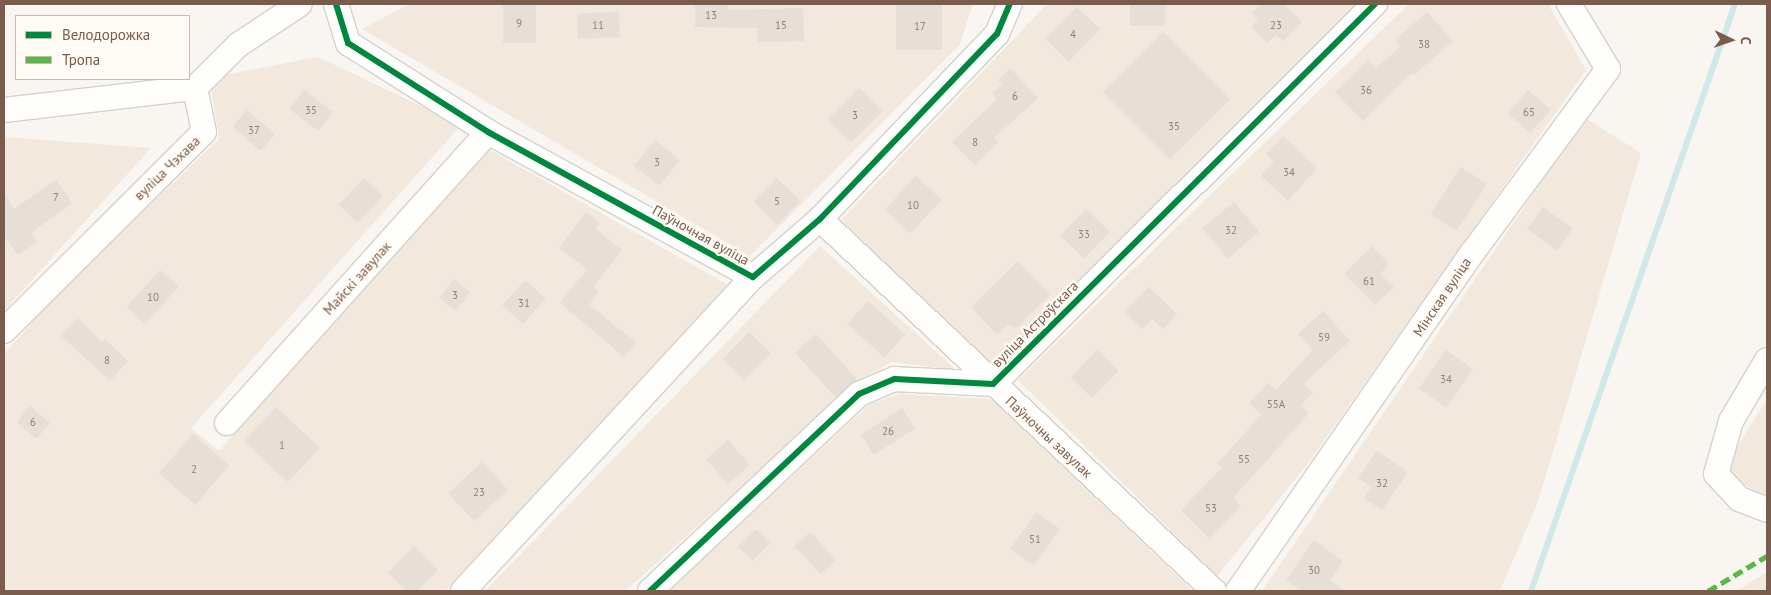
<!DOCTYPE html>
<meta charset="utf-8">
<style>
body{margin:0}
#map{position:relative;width:1771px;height:595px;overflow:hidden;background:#f9f5f0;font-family:"PT Sans",sans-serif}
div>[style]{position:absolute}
.residential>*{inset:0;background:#f2e8de}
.stream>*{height:6px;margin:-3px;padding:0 3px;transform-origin:3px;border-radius:3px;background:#d0e8ea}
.building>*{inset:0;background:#e6ded7;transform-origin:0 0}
.roads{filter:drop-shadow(1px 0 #d7d1cb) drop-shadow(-1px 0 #d7d1cb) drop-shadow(0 1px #d7d1cb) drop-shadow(0 -1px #d7d1cb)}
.minor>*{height:24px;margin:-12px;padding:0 12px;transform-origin:12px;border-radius:12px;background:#fefefd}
.quiet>*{height:5px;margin-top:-2.5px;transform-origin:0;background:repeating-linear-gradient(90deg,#58b947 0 10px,transparent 0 15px)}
.cycleway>*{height:6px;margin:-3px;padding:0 3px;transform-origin:3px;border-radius:3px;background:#00873e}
span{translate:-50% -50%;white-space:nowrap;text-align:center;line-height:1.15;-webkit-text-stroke:4.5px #fffaf3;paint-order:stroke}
.number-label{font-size:11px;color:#977e72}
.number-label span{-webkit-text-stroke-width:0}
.street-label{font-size:14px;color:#7a5c4d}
.frame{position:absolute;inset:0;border:5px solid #7a5c4d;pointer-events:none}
.legend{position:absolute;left:15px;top:15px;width:175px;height:65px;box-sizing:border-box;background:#fffaf3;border:1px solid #cabbb1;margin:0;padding:6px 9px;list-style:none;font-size:15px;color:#7a5c4d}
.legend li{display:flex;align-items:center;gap:10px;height:25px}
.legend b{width:25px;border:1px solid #cabbb1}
.north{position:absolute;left:1706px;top:15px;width:50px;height:50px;-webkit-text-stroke:4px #fffaf3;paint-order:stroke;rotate:93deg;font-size:14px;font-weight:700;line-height:20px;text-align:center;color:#7a5c4d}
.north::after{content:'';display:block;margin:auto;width:18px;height:22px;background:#7a5c4d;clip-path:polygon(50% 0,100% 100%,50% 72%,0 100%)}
</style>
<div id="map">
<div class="residential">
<i style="clip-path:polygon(409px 4px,973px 4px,960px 44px,750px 256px,362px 29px)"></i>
<i style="clip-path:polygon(1047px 4px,1352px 4px,1356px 8px,996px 369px,841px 220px)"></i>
<i style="clip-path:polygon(1409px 4px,1548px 4px,1586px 70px,1306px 466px,1217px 576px,1018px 380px)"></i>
<i style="clip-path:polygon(318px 57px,461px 125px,191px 428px,219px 451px,488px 149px,733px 288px,445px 591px,4px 591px,4px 354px,63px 288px,219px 139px,211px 87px,219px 76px)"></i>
<i style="clip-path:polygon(1585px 118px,1641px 153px,1538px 502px,1500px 591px,1262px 591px)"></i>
<i style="clip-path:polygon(4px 137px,151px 148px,4px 311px)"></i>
<i style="clip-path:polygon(820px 246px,956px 370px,892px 362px,863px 378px,625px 591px,485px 591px)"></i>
<i style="clip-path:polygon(900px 394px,992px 399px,1193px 591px,669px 591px,870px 404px)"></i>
<i style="clip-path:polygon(1767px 399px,1767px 498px,1722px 471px)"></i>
<i style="clip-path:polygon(1767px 572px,1767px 591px,1737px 591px)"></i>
</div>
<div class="stream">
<i style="left:1531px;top:591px;width:621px;rotate:-70.84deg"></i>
</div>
<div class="building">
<i style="left:503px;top:4px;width:33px;height:39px"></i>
<i style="clip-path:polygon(695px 4px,728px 4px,728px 10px,803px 8px,804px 41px,758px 42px,757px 28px,695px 27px)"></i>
<i style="left:896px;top:4px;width:46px;height:46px"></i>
<i style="left:1130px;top:4px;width:35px;height:22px"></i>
<i style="clip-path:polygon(1262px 4px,1284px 4px,1302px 22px,1283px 41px,1275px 35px,1267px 43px,1251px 27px,1258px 19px,1252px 13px)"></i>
<i style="left:1077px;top:7px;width:32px;height:45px;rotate:44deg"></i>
<i style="left:619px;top:12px;width:25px;height:42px;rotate:88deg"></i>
<i style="clip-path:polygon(1427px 12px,1453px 41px,1414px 75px,1412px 73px,1363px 121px,1335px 92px,1368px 60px,1376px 68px,1400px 47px,1395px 40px)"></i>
<i style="left:1163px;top:32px;width:95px;height:85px;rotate:45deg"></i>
<i style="clip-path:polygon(1010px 68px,1038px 98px,994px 138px,999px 142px,975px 165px,952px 142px,997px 99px,992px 93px,1002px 85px,998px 80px)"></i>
<i style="left:859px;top:88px;width:33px;height:44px;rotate:45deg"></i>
<i style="left:304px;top:90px;width:36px;height:24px;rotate:37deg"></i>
<i style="left:1528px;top:90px;width:30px;height:31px;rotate:41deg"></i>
<i style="left:247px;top:110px;width:37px;height:22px;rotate:41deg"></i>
<i style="clip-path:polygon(1283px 136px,1317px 168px,1288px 201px,1261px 176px,1274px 161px,1266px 154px)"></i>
<i style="left:655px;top:140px;width:32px;height:33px;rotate:39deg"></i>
<i style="left:1461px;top:167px;width:31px;height:56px;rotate:33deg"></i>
<i style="left:916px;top:176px;width:35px;height:46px;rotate:43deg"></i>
<i style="left:364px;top:178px;width:26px;height:37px;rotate:43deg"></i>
<i style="left:777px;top:178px;width:33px;height:33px;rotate:45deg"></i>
<i style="clip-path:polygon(56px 180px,72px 203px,31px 233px,37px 242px,18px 255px,4px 236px,4px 194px,14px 209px)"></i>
<i style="left:1234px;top:202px;width:39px;height:41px;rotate:50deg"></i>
<i style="left:1543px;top:207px;width:37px;height:27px;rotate:36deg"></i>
<i style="left:1086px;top:209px;width:33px;height:37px;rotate:44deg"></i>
<i style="clip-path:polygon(586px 212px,600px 223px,596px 229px,622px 250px,593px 287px,599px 292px,589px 305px,636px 342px,624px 357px,560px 303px,587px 269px,559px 248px)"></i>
<i style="clip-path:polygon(1372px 246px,1389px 264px,1380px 274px,1394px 287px,1375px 305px,1344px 274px)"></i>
<i style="clip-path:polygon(1018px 261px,1050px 295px,1015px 329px,1009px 324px,997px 335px,971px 307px)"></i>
<i style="left:160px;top:270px;width:25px;height:50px;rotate:42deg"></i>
<i style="left:454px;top:279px;width:21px;height:24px;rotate:39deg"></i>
<i style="left:525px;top:280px;width:28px;height:34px;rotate:42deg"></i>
<i style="clip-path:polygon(1149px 287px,1177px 314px,1163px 329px,1152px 319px,1142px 329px,1125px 312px)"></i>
<i style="left:868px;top:301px;width:50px;height:31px;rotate:42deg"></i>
<i style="clip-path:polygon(1323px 311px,1350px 341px,1303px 384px,1313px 393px,1301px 405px,1309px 413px,1233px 498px,1241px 506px,1209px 538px,1181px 510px,1222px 468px,1217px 464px,1261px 415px,1249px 403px,1268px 383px,1276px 390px,1313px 350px,1298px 334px)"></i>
<i style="clip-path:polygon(78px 318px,102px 342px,105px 339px,128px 361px,110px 381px,61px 336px)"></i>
<i style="left:749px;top:332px;width:30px;height:38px;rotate:44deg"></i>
<i style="left:816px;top:334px;width:62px;height:28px;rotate:48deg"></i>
<i style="left:1097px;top:350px;width:30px;height:38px;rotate:44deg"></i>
<i style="left:1446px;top:350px;width:33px;height:47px;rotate:35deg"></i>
<i style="left:30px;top:406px;width:26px;height:21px;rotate:40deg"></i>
<i style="left:276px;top:407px;width:60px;height:47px;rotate:43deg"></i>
<i style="left:902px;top:408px;width:24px;height:49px;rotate:57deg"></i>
<i style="left:193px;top:434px;width:48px;height:52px;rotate:41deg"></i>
<i style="left:728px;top:440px;width:33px;height:29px;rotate:49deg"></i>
<i style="clip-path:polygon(1377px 451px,1408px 472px,1382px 510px,1364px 498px,1371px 487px,1358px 478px)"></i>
<i style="left:482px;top:462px;width:38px;height:46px;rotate:47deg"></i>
<i style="left:1036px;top:512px;width:29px;height:45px;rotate:35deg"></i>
<i style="left:756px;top:529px;width:20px;height:25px;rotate:45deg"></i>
<i style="left:810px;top:532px;width:38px;height:21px;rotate:47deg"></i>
<i style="clip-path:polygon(1314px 540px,1343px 561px,1330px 580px,1345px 591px,1301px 591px,1286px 580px)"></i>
<i style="clip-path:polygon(414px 546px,438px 570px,417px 591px,407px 591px,388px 573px)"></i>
</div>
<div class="roads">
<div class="minor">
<i style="left:336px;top:4px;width:41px;rotate:72.9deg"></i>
<i style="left:348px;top:43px;width:166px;rotate:32.4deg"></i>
<i style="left:488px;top:132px;width:302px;rotate:28.7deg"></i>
<i style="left:753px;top:277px;width:89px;rotate:-40.9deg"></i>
<i style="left:820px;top:219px;width:256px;rotate:-46.3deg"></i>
<i style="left:997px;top:34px;width:33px;rotate:-67deg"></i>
<i style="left:4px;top:110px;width:192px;rotate:-6.6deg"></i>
<i style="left:820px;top:219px;width:542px;rotate:43.35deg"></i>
<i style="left:4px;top:331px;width:282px;rotate:-44.9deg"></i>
<i style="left:204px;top:132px;width:45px;rotate:-101.6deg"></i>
<i style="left:195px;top:88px;width:61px;rotate:-45deg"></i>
<i style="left:238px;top:45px;width:74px;rotate:-33.5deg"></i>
<i style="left:1767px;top:360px;width:71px;rotate:120.5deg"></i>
<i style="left:1731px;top:421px;width:55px;rotate:105.8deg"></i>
<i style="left:1716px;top:474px;width:34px;rotate:47deg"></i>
<i style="left:1739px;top:499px;width:30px;rotate:21deg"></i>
<i style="left:227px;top:423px;width:391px;rotate:-48.1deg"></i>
<i style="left:463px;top:591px;width:427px;rotate:-47.3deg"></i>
<i style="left:650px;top:591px;width:287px;rotate:-43.3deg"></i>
<i style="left:859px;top:394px;width:39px;rotate:-23deg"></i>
<i style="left:895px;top:379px;width:98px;rotate:2.9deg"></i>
<i style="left:993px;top:384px;width:539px;rotate:-44.85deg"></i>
<i style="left:1238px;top:591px;width:412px;rotate:-55.3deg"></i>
<i style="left:1473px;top:252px;width:227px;rotate:-53.6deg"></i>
<i style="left:1608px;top:69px;width:76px;rotate:-121deg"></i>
</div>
</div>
<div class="quiet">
<i style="left:1708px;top:591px;width:69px;rotate:-30.7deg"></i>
</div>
<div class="cycleway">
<i style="left:336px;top:4px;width:41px;rotate:72.9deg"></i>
<i style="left:348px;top:43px;width:166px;rotate:32.4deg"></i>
<i style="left:488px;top:132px;width:302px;rotate:28.7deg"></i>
<i style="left:753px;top:277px;width:89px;rotate:-40.9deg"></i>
<i style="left:820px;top:219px;width:256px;rotate:-46.3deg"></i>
<i style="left:997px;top:34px;width:33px;rotate:-67deg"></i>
<i style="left:650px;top:591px;width:287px;rotate:-43.3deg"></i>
<i style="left:859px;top:394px;width:39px;rotate:-23deg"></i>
<i style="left:895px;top:379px;width:98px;rotate:2.9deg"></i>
<i style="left:993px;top:384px;width:539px;rotate:-44.85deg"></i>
</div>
<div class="number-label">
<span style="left:711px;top:15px">13</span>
<span style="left:519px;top:23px">9</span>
<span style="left:598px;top:25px">11</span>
<span style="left:781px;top:25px">15</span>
<span style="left:1276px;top:25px">23</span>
<span style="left:920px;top:26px">17</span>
<span style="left:1073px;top:34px">4</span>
<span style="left:1424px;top:44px">38</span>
<span style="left:1366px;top:90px">36</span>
<span style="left:1015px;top:96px">6</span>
<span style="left:311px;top:110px">35</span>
<span style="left:1529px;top:112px">65</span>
<span style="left:855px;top:115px">3</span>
<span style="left:1174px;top:126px">35</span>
<span style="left:254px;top:130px">37</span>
<span style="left:975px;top:142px">8</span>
<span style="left:657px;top:162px">3</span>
<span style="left:1289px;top:172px">34</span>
<span style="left:56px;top:197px">7</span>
<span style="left:777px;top:201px">5</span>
<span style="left:913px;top:205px">10</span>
<span style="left:1231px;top:230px">32</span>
<span style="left:1084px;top:234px">33</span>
<span style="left:1369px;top:281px">61</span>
<span style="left:455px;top:295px">3</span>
<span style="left:153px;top:297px">10</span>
<span style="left:524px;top:303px">31</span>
<span style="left:1324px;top:337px">59</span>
<span style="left:107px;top:360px">8</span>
<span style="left:1446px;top:379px">34</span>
<span style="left:1276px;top:404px">55А</span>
<span style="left:33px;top:422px">6</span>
<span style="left:888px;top:431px">26</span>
<span style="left:282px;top:445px">1</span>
<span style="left:1244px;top:459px">55</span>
<span style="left:194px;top:469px">2</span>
<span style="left:1382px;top:483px">32</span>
<span style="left:479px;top:492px">23</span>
<span style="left:1211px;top:508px">53</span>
<span style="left:1035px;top:539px">51</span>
<span style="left:1314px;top:570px">30</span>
</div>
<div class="street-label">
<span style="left:167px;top:168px;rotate:-44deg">вуліца Чэхава</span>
<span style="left:701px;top:235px;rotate:29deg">Паўночная вуліца</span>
<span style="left:357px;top:278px;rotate:-48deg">Майскі завулак</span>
<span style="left:1442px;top:297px;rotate:-56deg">Мінская вуліца</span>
<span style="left:1035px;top:324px;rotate:-45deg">вуліца Астроўскага</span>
<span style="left:1049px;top:437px;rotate:43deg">Паўночны завулак</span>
</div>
<div class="frame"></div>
<ul class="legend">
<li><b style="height:6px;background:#00873e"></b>Велодорожка</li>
<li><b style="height:6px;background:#58b947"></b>Тропа</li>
</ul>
<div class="north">С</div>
</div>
